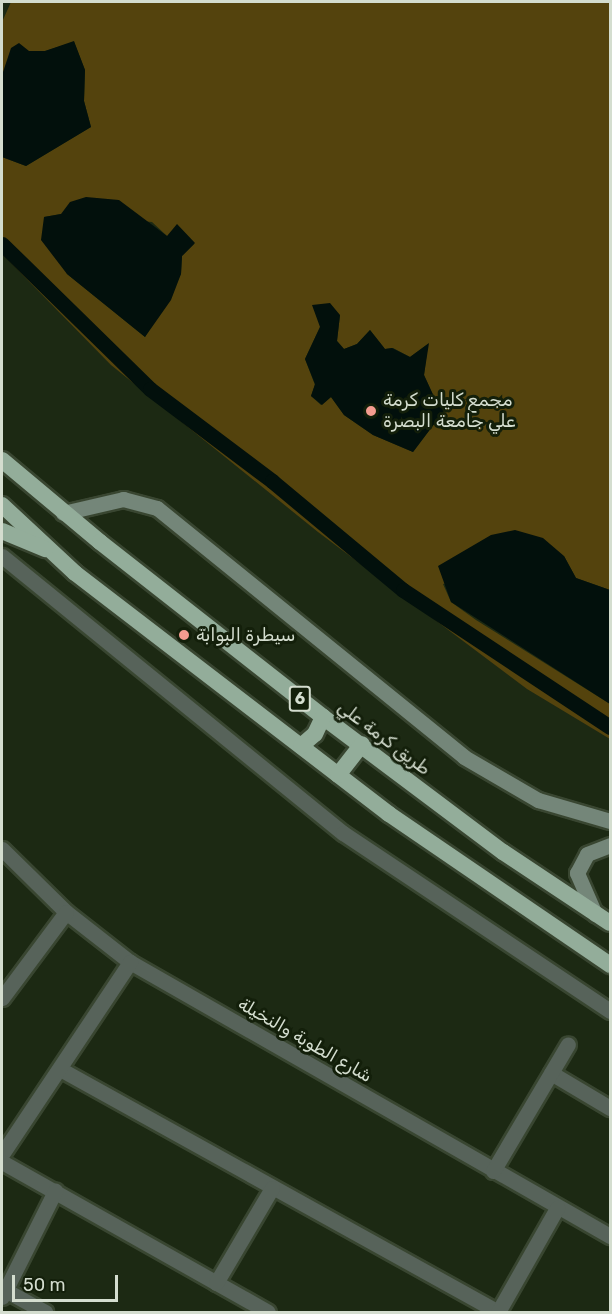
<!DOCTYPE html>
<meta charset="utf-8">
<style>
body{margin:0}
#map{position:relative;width:612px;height:1314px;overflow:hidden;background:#1c2913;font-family:Rubik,Cairo,sans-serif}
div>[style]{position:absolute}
.green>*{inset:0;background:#54430d}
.water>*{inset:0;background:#02100c}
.canal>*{height:15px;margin:-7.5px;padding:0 7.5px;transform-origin:7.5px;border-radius:7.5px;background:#02100c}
.roads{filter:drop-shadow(2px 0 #394631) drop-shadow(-2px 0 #394631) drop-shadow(0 2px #394631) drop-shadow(0 -2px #394631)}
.minor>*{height:15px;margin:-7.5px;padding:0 7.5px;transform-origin:7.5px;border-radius:7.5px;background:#57635a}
.tertiary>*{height:15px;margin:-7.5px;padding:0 7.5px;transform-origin:7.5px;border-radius:7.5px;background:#57635a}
.secondary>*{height:15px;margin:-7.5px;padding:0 7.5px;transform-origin:7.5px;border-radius:7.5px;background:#748679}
.trunk>*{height:16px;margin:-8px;padding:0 8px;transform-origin:8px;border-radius:8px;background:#93ad9a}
.dots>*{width:16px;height:16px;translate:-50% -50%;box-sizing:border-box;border:3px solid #131f0a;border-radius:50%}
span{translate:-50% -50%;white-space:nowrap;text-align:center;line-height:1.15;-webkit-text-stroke:6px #131f0a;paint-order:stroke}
.shield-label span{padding:2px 4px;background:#131f0a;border:2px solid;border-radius:4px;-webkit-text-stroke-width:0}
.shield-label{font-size:16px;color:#d4ddcf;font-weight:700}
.poi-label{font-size:18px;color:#d4ddcf}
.left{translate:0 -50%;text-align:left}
.street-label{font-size:18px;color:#d4ddcf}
.frame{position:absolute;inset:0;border:3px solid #d4ddcf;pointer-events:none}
.scale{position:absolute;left:12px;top:1275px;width:106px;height:27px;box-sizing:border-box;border:3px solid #d4ddcf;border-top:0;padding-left:8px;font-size:18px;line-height:21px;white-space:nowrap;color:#d4ddcf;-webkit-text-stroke:4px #131f0a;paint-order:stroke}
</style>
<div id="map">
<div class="green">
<i style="clip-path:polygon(evenodd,11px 2px,610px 2px,610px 590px,576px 578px,564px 556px,443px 584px,451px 602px,476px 620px,610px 704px,610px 739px,527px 689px,318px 532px,111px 365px,2px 254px,2px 157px,26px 166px,91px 127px,84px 101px,85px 70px,74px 42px,45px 51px,29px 51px,2px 75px,2px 22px,11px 2px,61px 214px,152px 222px,167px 236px,194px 244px,182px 256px,181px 274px,145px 337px,67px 274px,44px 217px,61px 214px,11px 2px,340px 315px,337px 341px,344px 349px,357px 344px,370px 330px,385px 349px,393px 348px,410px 357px,428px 344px,424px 375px,435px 399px,450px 403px,413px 452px,373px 435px,344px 415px,331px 397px,321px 405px,311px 396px,315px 385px,305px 359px,320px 327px,340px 315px)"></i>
</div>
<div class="water">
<i style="clip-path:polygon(74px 41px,85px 70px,84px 101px,91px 127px,26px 166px,2px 157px,2px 75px,11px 48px,19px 43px,29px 51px,45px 51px)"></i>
<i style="clip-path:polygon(86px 197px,119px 200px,167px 236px,177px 224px,195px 243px,182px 256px,181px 274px,171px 300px,145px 337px,67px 274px,41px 240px,44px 217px,61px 214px,70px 202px)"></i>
<i style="clip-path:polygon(330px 303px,340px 315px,337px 341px,344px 349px,357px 344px,370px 330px,385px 349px,392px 348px,410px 357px,429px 343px,424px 375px,435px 399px,450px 403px,413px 452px,373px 435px,344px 415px,331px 397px,322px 405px,311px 396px,315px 384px,305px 359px,320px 327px,312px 305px)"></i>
<i style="clip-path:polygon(515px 530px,543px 538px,564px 556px,576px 578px,610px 590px,610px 704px,451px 602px,438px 566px,491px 535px)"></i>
</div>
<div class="canal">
<i style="left:2px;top:244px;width:207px;rotate:44.4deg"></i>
<i style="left:150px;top:389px;width:153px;rotate:37deg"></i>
<i style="left:272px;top:481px;width:170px;rotate:39.8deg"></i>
<i style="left:403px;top:590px;width:248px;rotate:33.5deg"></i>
</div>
<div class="roads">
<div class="minor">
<i style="left:2px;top:849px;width:90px;rotate:44.5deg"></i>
<i style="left:66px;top:912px;width:81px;rotate:38deg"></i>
<i style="left:130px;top:962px;width:553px;rotate:29.72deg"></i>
<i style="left:2px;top:998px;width:107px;rotate:-53.3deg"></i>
<i style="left:60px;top:1069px;width:501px;rotate:29.02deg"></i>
<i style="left:551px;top:1073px;width:69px;rotate:30.7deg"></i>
<i style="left:2px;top:1154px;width:231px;rotate:-56.3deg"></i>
<i style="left:2px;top:1162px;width:305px;rotate:29.4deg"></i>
<i style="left:493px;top:1171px;width:147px;rotate:-59.4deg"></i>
<i style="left:216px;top:1283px;width:110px;rotate:-59.5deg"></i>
<i style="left:5px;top:1290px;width:46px;rotate:28.8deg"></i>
<i style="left:2px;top:1297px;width:119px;rotate:-63.4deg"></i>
<i style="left:498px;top:1312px;width:120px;rotate:-60.4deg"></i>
</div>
<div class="tertiary">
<i style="left:2px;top:556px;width:439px;rotate:39.1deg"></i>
<i style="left:343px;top:833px;width:321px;rotate:33.7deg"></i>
</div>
<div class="secondary">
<i style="left:63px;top:513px;width:62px;rotate:-13.1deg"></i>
<i style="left:123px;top:499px;width:35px;rotate:15deg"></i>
<i style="left:157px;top:508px;width:395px;rotate:39deg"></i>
<i style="left:464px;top:757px;width:86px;rotate:30.2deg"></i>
<i style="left:538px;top:800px;width:75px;rotate:16.3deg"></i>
<i style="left:595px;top:914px;width:45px;rotate:-113.7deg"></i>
<i style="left:577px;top:873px;width:21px;rotate:-62deg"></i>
<i style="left:587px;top:854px;width:25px;rotate:-21deg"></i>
</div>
<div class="trunk">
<i style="left:2px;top:460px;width:128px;rotate:39.9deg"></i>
<i style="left:100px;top:542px;width:283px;rotate:38.1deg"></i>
<i style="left:323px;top:717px;width:225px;rotate:36.9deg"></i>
<i style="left:503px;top:852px;width:128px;rotate:33.6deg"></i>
<i style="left:2px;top:505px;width:100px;rotate:43deg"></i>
<i style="left:75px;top:573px;width:396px;rotate:37.5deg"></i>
<i style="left:389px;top:814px;width:268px;rotate:34.3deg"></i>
<i style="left:2px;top:531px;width:47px;rotate:22.7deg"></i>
<i style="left:301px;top:746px;width:18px;rotate:-41deg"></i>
<i style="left:315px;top:734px;width:19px;rotate:-65deg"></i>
<i style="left:338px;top:775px;width:39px;rotate:-52deg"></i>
</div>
</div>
<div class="dots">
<i style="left:371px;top:411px;background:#f59c90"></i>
<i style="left:184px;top:635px;background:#f59c90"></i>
</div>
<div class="shield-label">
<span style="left:300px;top:699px">6</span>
</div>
<div class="poi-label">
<span class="left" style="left:383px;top:411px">مجمع كليات كرمة<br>علي جامعة البصرة</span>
<span class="left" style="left:196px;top:635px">سيطرة البوابة</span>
</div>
<div class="street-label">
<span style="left:384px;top:738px;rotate:37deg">طريق كرمة علي</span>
<span style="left:305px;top:1040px;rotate:30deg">شارع الطوبة والنخيلة</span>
</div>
<div class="frame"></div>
<div class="scale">50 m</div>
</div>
